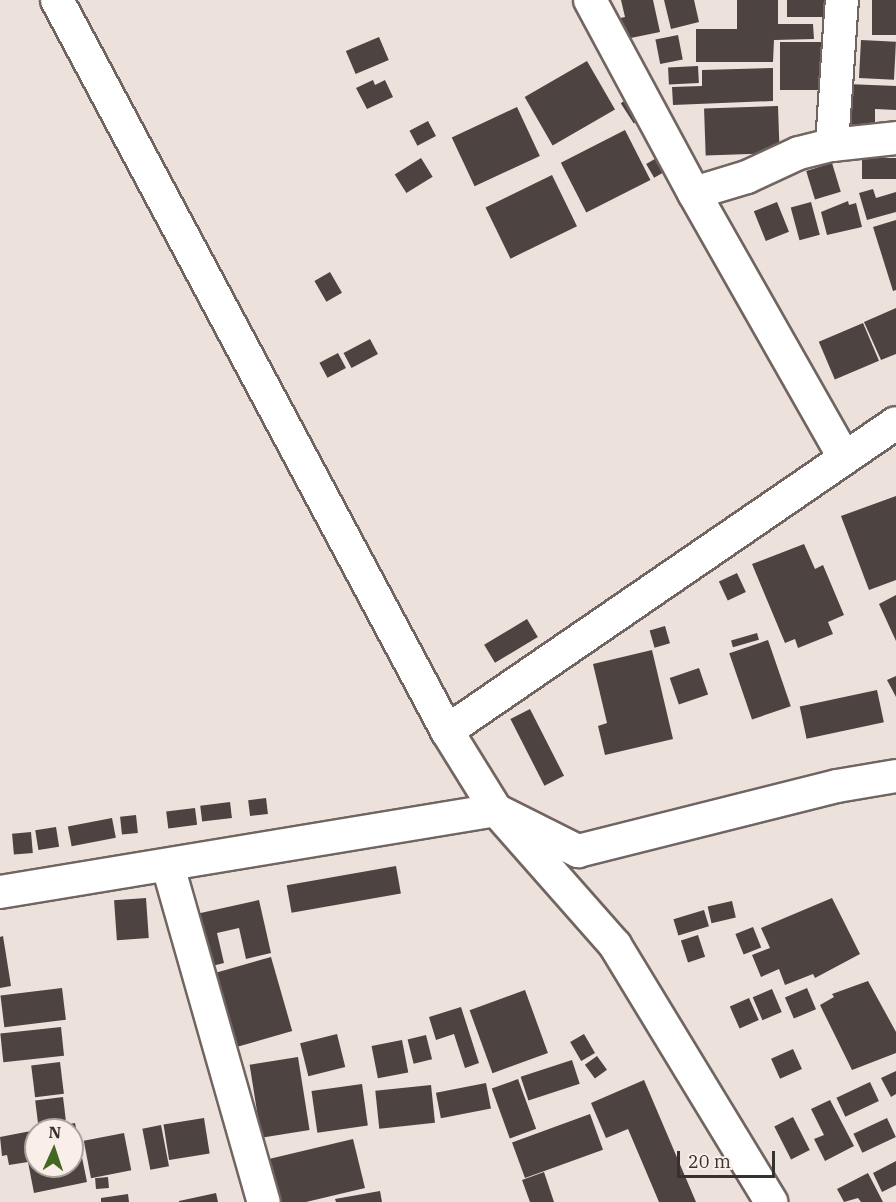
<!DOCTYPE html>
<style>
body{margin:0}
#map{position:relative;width:896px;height:1202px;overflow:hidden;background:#ede1db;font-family:"IBM Plex Serif",serif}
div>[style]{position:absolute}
.building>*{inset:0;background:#4d4340;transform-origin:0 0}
.roads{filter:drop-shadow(2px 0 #706560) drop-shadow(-2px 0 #706560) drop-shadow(0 2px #706560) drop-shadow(0 -2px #706560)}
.street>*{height:32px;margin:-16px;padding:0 16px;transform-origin:16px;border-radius:16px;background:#fff}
span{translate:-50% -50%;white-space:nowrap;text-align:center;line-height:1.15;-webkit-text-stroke:6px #faeee8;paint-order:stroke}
.north{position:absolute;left:24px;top:1118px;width:60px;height:60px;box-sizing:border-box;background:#faeee8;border:2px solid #aba29e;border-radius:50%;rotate:3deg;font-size:16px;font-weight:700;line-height:24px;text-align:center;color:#35312e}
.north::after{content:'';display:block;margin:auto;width:21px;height:27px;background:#426924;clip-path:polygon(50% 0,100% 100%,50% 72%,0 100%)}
.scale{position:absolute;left:677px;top:1151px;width:98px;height:27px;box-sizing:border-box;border:3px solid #35312e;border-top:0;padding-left:8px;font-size:18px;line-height:21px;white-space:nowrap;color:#35312e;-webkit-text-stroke:4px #faeee8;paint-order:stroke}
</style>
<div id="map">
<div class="building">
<i style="clip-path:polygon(621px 0,653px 0,660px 32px,621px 40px,616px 19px,625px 17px)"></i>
<i style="clip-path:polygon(664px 0,694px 0,699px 22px,671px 29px)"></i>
<i style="clip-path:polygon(737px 0,778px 0,778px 24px,813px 24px,814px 39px,774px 40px,773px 62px,696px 62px,696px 29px,737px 29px)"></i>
<i style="left:787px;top:0;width:42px;height:17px"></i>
<i style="left:872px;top:0;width:24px;height:35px"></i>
<i style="left:678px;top:35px;width:25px;height:23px;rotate:79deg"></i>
<i style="left:379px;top:37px;width:25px;height:36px;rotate:67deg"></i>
<i style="left:861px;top:40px;width:35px;height:38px;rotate:3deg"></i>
<i style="left:780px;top:42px;width:44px;height:48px"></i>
<i style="left:587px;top:61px;width:56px;height:72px;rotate:60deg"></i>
<i style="left:698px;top:66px;width:17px;height:30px;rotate:87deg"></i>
<i style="clip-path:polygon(773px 68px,773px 101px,673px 105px,672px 87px,702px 86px,702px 70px)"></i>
<i style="clip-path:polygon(373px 80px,375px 85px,385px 80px,393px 97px,367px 109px,356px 88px)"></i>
<i style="clip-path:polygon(847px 84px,896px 86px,896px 110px,875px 109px,875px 126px,846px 125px)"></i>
<i style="left:635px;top:94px;width:24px;height:17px;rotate:57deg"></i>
<i style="left:778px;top:106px;width:47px;height:74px;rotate:88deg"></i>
<i style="left:517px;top:107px;width:54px;height:72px;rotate:65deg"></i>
<i style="left:428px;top:121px;width:17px;height:21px;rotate:62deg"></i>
<i style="left:625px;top:130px;width:56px;height:72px;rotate:63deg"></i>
<i style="left:660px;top:156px;width:16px;height:16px;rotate:60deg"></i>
<i style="left:421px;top:158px;width:22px;height:31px;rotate:58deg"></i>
<i style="left:896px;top:158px;width:21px;height:34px;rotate:90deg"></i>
<i style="left:832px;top:163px;width:30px;height:27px;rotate:73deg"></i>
<i style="left:552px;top:175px;width:57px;height:74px;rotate:64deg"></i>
<i style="clip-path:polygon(873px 189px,876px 198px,896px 192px,896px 212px,867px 220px,859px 193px)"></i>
<i style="clip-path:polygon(848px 201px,849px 205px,856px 203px,862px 227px,827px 235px,821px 212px)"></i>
<i style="left:777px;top:202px;width:32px;height:25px;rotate:68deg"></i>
<i style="left:811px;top:202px;width:34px;height:21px;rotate:75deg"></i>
<i style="clip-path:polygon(896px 220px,896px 290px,893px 291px,873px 227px)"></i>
<i style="left:330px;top:272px;width:24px;height:18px;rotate:60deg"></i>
<i style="clip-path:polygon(896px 308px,896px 354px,881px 360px,864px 322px)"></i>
<i style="left:863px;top:323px;width:41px;height:48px;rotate:67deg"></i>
<i style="left:370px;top:339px;width:17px;height:30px;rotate:62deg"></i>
<i style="left:338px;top:353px;width:17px;height:21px;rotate:62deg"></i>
<i style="clip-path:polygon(896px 496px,896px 580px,869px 590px,841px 516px)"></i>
<i style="clip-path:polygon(804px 544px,815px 569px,823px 565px,844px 615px,828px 622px,833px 634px,798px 648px,795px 639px,785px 643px,752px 564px)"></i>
<i style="left:737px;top:573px;width:21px;height:20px;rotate:65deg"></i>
<i style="clip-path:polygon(896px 595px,896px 641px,879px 604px)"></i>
<i style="left:527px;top:619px;width:21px;height:50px;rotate:59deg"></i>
<i style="left:665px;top:626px;width:18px;height:16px;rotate:74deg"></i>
<i style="left:757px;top:633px;width:7px;height:27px;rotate:74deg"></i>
<i style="left:768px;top:640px;width:70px;height:41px;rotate:71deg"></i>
<i style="clip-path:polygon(652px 650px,673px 739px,605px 755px,598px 726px,607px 723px,593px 664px)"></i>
<i style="left:699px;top:668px;width:28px;height:31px;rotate:71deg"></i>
<i style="clip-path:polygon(896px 676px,896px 697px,887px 680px)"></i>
<i style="left:877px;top:690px;width:33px;height:79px;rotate:78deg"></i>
<i style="left:530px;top:709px;width:75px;height:22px;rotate:63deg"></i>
<i style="left:266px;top:798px;width:16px;height:18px;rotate:83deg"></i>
<i style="left:230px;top:802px;width:16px;height:30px;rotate:83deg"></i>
<i style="left:195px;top:808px;width:17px;height:29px;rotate:83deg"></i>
<i style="left:136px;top:815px;width:18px;height:16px;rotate:84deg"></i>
<i style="left:112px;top:818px;width:20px;height:45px;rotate:79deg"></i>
<i style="left:56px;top:827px;width:20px;height:21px;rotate:81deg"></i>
<i style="left:31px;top:832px;width:21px;height:19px;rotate:85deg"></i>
<i style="left:396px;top:866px;width:28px;height:111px;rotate:80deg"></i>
<i style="left:146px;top:898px;width:40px;height:32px;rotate:86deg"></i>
<i style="clip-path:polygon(832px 898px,860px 954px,815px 978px,813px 974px,785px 985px,779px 969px,761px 977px,752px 955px,770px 948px,761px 928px)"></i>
<i style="clip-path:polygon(259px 900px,271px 953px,246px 959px,239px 928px,217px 933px,224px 963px,200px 969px,187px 916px)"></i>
<i style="left:732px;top:901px;width:17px;height:25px;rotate:77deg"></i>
<i style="left:704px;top:910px;width:17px;height:32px;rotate:73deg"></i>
<i style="left:753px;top:927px;width:22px;height:19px;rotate:68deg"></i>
<i style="left:698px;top:935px;width:23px;height:18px;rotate:72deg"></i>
<i style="clip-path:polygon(3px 936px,11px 986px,0 988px,0 937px)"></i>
<i style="left:271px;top:957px;width:77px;height:71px;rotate:74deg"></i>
<i style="clip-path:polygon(868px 981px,896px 1032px,896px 1053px,852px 1070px,820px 1005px,834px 997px,832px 994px)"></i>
<i style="left:62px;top:988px;width:32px;height:62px;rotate:83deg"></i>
<i style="left:807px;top:988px;width:23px;height:24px;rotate:67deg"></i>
<i style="left:772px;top:989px;width:25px;height:21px;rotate:67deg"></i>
<i style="left:525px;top:990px;width:67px;height:59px;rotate:70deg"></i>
<i style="left:749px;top:998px;width:24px;height:21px;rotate:66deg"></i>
<i style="clip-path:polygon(461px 1007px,479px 1063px,465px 1068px,454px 1034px,436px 1040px,429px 1017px)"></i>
<i style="left:61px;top:1027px;width:29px;height:61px;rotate:84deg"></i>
<i style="left:337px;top:1034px;width:34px;height:38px;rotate:76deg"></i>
<i style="left:584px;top:1034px;width:22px;height:16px;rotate:60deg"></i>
<i style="left:426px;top:1035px;width:25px;height:19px;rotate:76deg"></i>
<i style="left:402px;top:1040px;width:33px;height:31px;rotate:79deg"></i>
<i style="left:793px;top:1049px;width:22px;height:24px;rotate:66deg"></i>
<i style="left:597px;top:1056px;width:17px;height:15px;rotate:54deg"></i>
<i style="left:298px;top:1057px;width:74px;height:49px;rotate:81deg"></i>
<i style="left:572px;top:1060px;width:25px;height:54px;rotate:72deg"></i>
<i style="left:60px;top:1062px;width:32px;height:29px;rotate:83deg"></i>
<i style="clip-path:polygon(896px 1071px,896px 1094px,891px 1097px,881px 1078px)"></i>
<i style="left:518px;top:1079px;width:53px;height:28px;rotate:70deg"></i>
<i style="clip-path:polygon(644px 1080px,696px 1202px,659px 1202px,628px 1129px,606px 1138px,591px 1103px)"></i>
<i style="left:870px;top:1082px;width:21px;height:37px;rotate:65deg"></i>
<i style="left:486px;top:1083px;width:26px;height:51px;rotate:79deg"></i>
<i style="left:362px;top:1084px;width:42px;height:51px;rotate:82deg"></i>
<i style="left:431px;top:1085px;width:38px;height:56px;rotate:84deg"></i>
<i style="left:63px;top:1097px;width:23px;height:28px;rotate:83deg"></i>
<i style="clip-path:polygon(830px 1100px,854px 1146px,825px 1161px,814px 1139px,824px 1135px,811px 1109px)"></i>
<i style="left:590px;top:1114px;width:38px;height:83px;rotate:70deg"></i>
<i style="left:793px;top:1117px;width:37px;height:21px;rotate:63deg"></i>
<i style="left:204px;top:1118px;width:36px;height:41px;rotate:81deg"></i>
<i style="left:887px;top:1118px;width:21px;height:37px;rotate:65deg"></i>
<i style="clip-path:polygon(75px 1123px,87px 1182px,34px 1193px,28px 1162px,9px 1165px,7px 1155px,2px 1156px,0 1137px,36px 1130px,36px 1166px,72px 1166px,72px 1130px,42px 1129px)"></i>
<i style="left:161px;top:1125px;width:42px;height:19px;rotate:79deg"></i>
<i style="left:124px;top:1133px;width:38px;height:41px;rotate:79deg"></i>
<i style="clip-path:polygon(353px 1139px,365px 1188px,306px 1202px,280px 1202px,269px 1159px)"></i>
<i style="clip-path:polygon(896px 1161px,896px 1185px,882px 1192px,873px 1173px)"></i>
<i style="clip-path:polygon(544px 1172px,554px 1202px,530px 1202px,522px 1180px)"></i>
<i style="clip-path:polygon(868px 1173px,883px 1202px,861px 1202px,858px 1198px,844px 1202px,837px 1189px)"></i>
<i style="left:108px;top:1177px;width:11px;height:13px;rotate:85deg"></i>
<i style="clip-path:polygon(380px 1191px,382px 1202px,336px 1202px,335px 1199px)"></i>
<i style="clip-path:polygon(216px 1193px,218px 1202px,179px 1202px,179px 1201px)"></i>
<i style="clip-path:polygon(128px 1194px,129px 1202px,101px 1202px,101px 1198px)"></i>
</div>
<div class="roads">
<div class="street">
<i style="left:57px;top:0;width:829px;rotate:61.92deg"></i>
<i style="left:447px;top:731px;width:93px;rotate:58.2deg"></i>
<i style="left:496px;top:810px;width:180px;rotate:48.6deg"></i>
<i style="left:615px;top:945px;width:301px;rotate:58.7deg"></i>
<i style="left:590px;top:0;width:219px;rotate:61.7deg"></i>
<i style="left:694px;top:193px;width:304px;rotate:60.4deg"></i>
<i style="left:832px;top:145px;width:64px;rotate:-6.2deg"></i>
<i style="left:694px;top:193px;width:55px;rotate:-16.8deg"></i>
<i style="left:747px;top:177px;width:57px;rotate:-24.8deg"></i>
<i style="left:799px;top:153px;width:34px;rotate:-14deg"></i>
<i style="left:832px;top:145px;width:145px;rotate:-86.1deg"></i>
<i style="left:447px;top:731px;width:544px;rotate:-34.45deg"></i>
<i style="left:168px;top:866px;width:349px;rotate:74.1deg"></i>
<i style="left:0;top:892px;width:503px;rotate:-9.39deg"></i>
<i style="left:496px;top:810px;width:92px;rotate:26.6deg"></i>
<i style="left:578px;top:851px;width:267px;rotate:-14.1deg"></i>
<i style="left:837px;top:786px;width:60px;rotate:-9.6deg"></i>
</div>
</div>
<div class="north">N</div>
<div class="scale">20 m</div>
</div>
